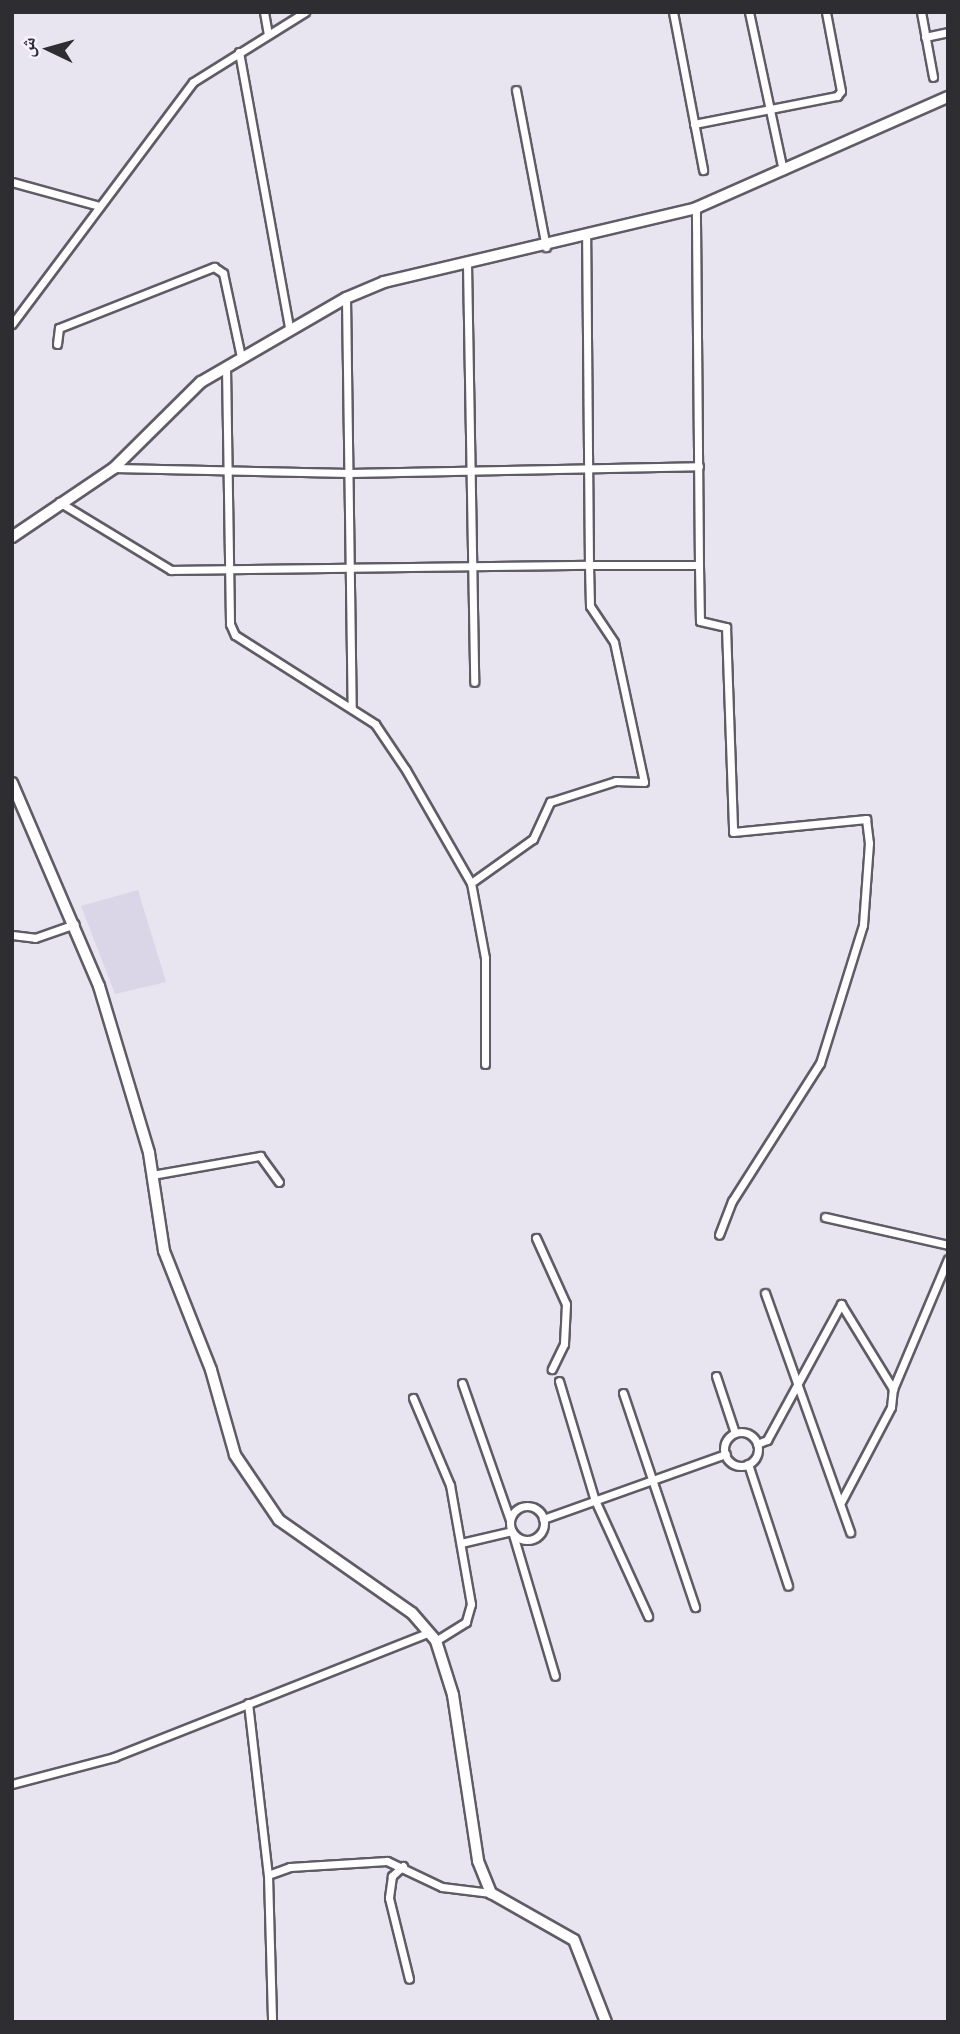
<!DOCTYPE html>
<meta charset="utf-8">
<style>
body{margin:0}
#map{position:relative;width:960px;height:2034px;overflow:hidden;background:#e8e4f0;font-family:Jost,"Noto Naskh Arabic",sans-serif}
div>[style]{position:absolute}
.built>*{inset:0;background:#dbd6e7}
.roads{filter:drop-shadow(2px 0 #605c66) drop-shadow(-2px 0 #605c66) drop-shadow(0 2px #605c66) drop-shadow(0 -2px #605c66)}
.street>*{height:7px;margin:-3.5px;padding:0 3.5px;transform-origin:3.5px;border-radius:3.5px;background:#fff}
.street>.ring{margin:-3.5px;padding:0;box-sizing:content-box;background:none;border:7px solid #fff;border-radius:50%}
.secondary>*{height:10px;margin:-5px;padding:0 5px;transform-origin:5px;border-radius:5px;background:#fff}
span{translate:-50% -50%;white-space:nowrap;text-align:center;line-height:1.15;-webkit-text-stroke:7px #f6f1fd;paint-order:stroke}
.frame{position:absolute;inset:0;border:14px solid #2e2d31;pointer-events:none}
.north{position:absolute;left:14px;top:14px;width:70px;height:70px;-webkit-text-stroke:5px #f6f1fd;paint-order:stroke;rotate:275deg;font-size:19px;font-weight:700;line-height:28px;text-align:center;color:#2e2d31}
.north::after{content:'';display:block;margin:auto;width:24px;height:32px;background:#2e2d31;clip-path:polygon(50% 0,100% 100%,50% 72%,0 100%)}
</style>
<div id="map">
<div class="built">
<i style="clip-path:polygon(138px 890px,166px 982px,115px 994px,81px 906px)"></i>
</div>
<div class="roads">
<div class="street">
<i style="left:264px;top:12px;width:22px;rotate:80deg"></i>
<i style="left:673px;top:12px;width:161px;rotate:79.2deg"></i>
<i style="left:749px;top:12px;width:162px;rotate:77.9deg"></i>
<i style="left:921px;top:12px;width:66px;rotate:79.5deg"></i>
<i style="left:925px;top:37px;width:24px;rotate:-12deg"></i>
<i style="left:239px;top:52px;width:280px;rotate:79.7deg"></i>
<i style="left:516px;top:90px;width:160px;rotate:79.2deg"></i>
<i style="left:694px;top:124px;width:146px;rotate:-11.1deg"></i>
<i style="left:837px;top:96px;width:6px;rotate:-51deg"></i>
<i style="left:841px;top:91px;width:80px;rotate:-100.8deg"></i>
<i style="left:12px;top:182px;width:91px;rotate:15.3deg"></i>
<i style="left:467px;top:264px;width:418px;rotate:89deg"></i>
<i style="left:346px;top:298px;width:410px;rotate:89.2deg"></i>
<i style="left:12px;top:324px;width:302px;rotate:-53.2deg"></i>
<i style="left:193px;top:82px;width:132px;rotate:-32deg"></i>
<i style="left:57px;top:344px;width:16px;rotate:-83deg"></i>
<i style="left:59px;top:328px;width:167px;rotate:-21.5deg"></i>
<i style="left:214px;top:267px;width:11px;rotate:34deg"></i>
<i style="left:223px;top:273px;width:86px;rotate:77.9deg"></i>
<i style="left:226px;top:367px;width:257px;rotate:89.1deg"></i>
<i style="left:230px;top:624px;width:12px;rotate:66deg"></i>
<i style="left:235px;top:635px;width:166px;rotate:32.4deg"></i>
<i style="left:375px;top:724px;width:55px;rotate:56deg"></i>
<i style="left:406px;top:770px;width:130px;rotate:60.1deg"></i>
<i style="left:471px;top:883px;width:76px;rotate:79.4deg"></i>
<i style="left:485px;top:958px;width:106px;rotate:90deg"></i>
<i style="left:114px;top:468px;width:235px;rotate:1.2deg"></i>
<i style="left:349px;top:473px;width:350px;rotate:-1.1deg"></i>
<i style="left:59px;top:502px;width:131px;rotate:31.3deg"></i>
<i style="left:171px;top:570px;width:418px;rotate:-0.7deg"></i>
<i style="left:589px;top:565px;width:327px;rotate:-90.5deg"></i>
<i style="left:699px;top:565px;width:56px;rotate:89deg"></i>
<i style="left:700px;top:621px;width:27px;rotate:13deg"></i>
<i style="left:726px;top:627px;width:205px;rotate:88deg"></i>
<i style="left:733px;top:832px;width:134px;rotate:-5.6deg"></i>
<i style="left:866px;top:819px;width:24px;rotate:83deg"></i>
<i style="left:869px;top:843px;width:82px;rotate:94.2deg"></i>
<i style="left:863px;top:925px;width:145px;rotate:107.3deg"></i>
<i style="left:820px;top:1063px;width:164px;rotate:122.5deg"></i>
<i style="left:732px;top:1201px;width:36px;rotate:111deg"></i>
<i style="left:471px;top:883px;width:76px;rotate:-35.4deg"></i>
<i style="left:533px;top:839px;width:41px;rotate:-65.3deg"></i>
<i style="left:550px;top:802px;width:69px;rotate:-17.7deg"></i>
<i style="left:616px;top:781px;width:28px;rotate:2deg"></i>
<i style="left:644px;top:782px;width:143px;rotate:-102.1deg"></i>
<i style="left:614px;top:642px;width:43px;rotate:-123.7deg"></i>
<i style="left:590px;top:606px;width:41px;rotate:-91.4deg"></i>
<i style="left:589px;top:565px;width:110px"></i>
<i style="left:699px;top:565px;width:357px;rotate:-90.5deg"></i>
<i style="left:12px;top:935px;width:23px;rotate:7deg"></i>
<i style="left:35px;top:938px;width:42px;rotate:-19.3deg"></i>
<i style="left:152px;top:1175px;width:110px;rotate:-10deg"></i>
<i style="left:260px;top:1156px;width:32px;rotate:54deg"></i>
<i style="left:825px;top:1217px;width:126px;rotate:12.8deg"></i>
<i style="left:536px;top:1238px;width:72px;rotate:65.6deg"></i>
<i style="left:566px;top:1304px;width:40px;rotate:92.9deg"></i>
<i style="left:564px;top:1344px;width:28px;rotate:116deg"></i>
<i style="left:765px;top:1293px;width:254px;rotate:70.4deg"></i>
<i style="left:716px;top:1376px;width:60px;rotate:71.6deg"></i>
<i style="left:559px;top:1381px;width:122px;rotate:73.3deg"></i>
<i style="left:594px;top:1498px;width:130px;rotate:65.4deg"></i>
<i style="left:462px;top:1383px;width:145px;rotate:70.7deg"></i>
<i style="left:623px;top:1393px;width:226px;rotate:71.4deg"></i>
<i style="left:413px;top:1398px;width:95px;rotate:67deg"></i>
<i style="left:450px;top:1485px;width:121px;rotate:80deg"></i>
<i style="left:471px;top:1604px;width:19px;rotate:106deg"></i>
<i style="left:466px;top:1622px;width:36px;rotate:148deg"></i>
<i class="ring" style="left:724px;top:1432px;width:27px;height:27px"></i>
<i style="left:757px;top:1444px;width:11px;rotate:-22deg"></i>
<i style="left:767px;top:1440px;width:155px;rotate:-61.4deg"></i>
<i style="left:841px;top:1304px;width:100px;rotate:58.5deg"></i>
<i style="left:748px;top:1464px;width:128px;rotate:71.8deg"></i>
<i style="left:841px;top:1502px;width:107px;rotate:-62.2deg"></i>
<i style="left:891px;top:1407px;width:18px;rotate:-84deg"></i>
<i style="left:893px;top:1389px;width:141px;rotate:-67.1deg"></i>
<i class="ring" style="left:510px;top:1506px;width:27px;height:27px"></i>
<i style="left:543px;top:1519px;width:194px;rotate:-19.6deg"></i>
<i style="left:461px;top:1543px;width:52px;rotate:-13.2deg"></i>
<i style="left:512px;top:1531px;width:151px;rotate:73.5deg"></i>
<i style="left:248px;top:1703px;width:173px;rotate:83.4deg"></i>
<i style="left:268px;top:1875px;width:147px;rotate:88.4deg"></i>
<i style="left:12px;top:1784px;width:106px;rotate:-14.8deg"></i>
<i style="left:114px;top:1757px;width:337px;rotate:-21.6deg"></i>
<i style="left:403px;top:1866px;width:15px;rotate:138deg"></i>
<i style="left:392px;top:1876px;width:22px;rotate:98deg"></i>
<i style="left:389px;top:1898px;width:83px;rotate:76.1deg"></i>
<i style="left:268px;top:1875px;width:23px;rotate:-20deg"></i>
<i style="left:290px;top:1867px;width:97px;rotate:-3.5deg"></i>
<i style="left:387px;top:1861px;width:61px;rotate:25.3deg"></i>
<i style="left:442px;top:1887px;width:49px;rotate:7deg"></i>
</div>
<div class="secondary">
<i style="left:12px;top:537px;width:123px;rotate:-34.1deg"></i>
<i style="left:114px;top:468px;width:122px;rotate:-44.7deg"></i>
<i style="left:201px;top:382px;width:168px;rotate:-30.1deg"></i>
<i style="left:346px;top:298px;width:41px;rotate:-22.8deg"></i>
<i style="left:384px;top:282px;width:321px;rotate:-13.3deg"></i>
<i style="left:696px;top:208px;width:275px;rotate:-23.8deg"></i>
<i style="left:12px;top:783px;width:221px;rotate:66.8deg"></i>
<i style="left:99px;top:986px;width:174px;rotate:73.3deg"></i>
<i style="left:149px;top:1153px;width:99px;rotate:81.3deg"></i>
<i style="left:164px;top:1251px;width:128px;rotate:68.4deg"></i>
<i style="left:211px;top:1370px;width:88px;rotate:74.2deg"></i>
<i style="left:235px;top:1455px;width:78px;rotate:55.9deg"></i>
<i style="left:279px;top:1520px;width:162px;rotate:35deg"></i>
<i style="left:412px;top:1613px;width:37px;rotate:49deg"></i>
<i style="left:436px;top:1641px;width:57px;rotate:72.5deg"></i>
<i style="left:453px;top:1695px;width:168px;rotate:81.4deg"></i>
<i style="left:478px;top:1861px;width:35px;rotate:68deg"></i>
<i style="left:491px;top:1893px;width:95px;rotate:29.5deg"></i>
<i style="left:574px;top:1940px;width:88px;rotate:68.7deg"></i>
</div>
</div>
<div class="frame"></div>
<div class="north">ش</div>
</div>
